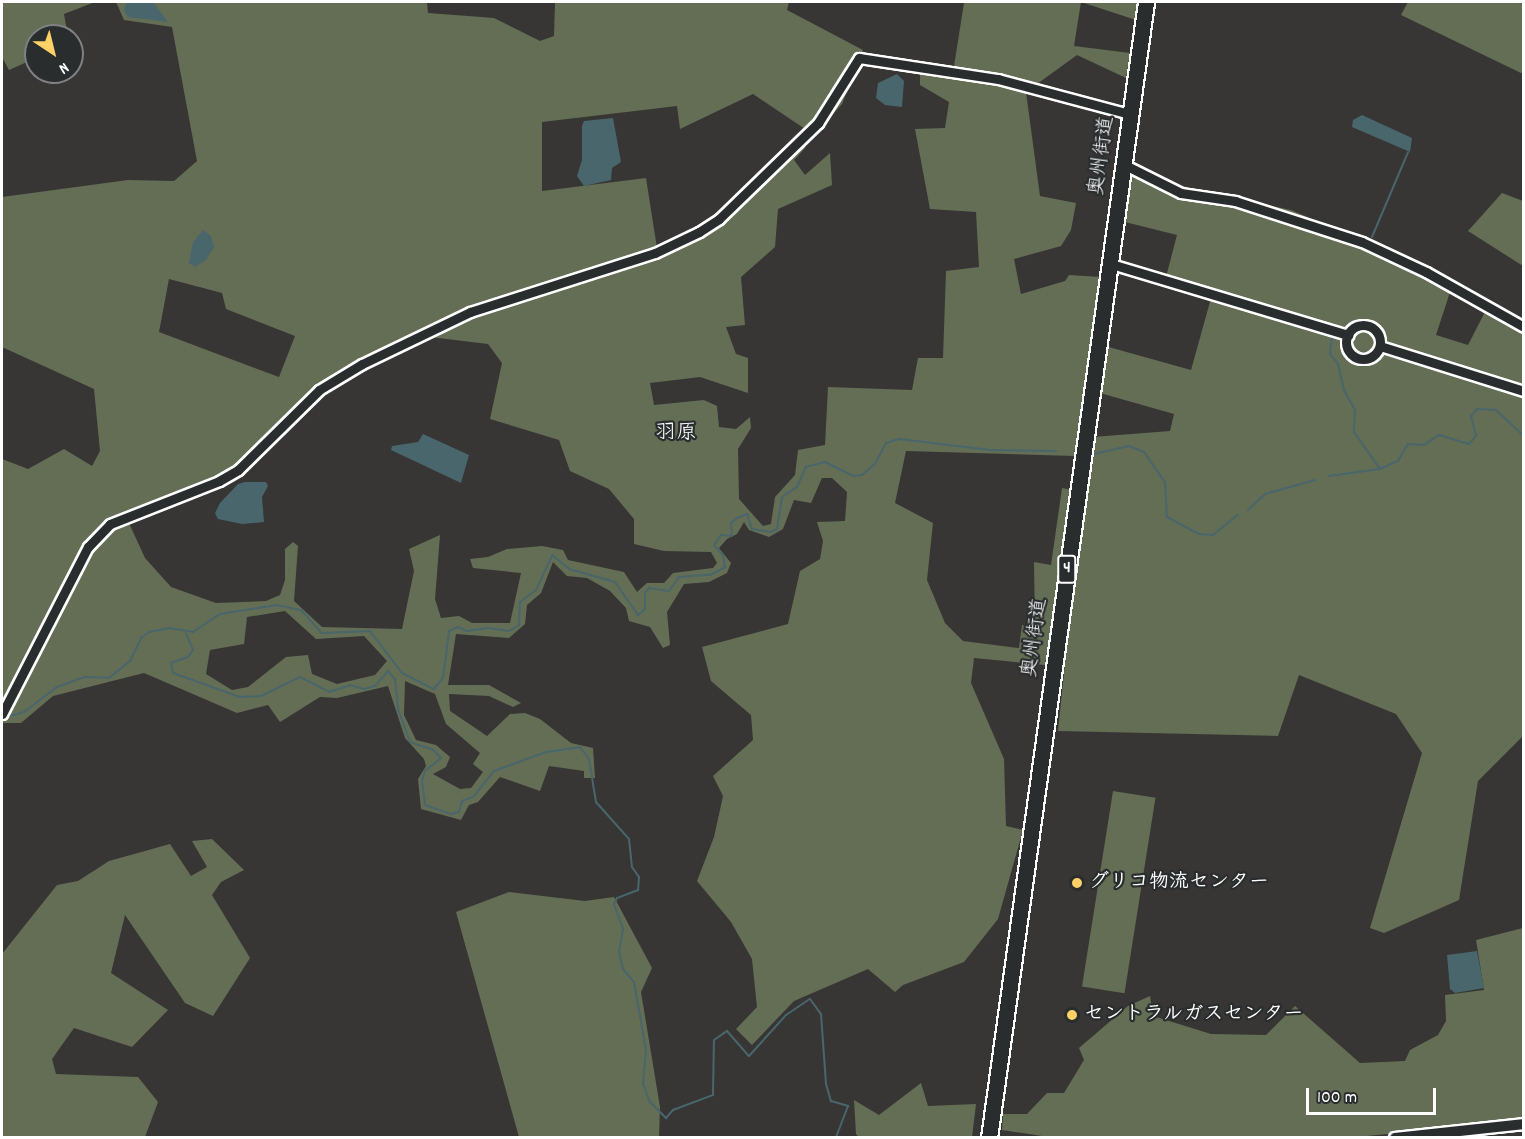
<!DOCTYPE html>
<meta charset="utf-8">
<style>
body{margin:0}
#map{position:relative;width:1525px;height:1139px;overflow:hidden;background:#373635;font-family:Dekko,"Klee One",sans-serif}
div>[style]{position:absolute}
.green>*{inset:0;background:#646e55;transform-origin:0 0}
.water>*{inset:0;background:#49666c}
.stream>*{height:2px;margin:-1px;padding:0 1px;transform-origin:1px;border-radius:1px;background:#49666c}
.roads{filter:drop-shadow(2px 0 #fff) drop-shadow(-2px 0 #fff) drop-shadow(0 2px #fff) drop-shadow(0 -2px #fff)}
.minor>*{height:9px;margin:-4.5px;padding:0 4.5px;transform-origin:4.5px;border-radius:4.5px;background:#2a2d2e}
.minor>.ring{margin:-4.5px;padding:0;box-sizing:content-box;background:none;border:9px solid #2a2d2e;border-radius:50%}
.tertiary>*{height:10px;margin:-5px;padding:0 5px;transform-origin:5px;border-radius:5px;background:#2a2d2e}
.trunk>*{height:15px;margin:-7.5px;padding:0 7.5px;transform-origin:7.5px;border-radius:7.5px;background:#2a2d2e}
.dots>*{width:16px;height:16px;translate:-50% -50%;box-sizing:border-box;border:3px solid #2a2d2e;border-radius:50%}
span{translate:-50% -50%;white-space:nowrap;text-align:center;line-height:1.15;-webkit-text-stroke:4.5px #2a2d2e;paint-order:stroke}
.shield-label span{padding:2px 4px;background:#2a2d2e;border:2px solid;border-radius:4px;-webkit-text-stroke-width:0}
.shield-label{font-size:18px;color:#fff;font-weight:700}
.street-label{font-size:20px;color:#fff}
.poi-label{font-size:20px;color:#fff;font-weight:700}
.left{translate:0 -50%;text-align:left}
.neighbourhood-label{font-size:21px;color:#fff}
.frame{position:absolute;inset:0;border:3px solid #fff;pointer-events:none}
.north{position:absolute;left:24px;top:24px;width:60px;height:60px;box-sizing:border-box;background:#2a2d2e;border:2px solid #7f8182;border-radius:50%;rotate:145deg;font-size:16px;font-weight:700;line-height:24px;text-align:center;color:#fff}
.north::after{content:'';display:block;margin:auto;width:21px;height:27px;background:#ffd166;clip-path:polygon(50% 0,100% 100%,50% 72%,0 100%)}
.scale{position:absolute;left:1306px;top:1088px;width:130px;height:27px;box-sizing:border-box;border:3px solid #fff;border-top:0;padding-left:8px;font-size:18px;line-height:21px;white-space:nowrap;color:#fff;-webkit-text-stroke:4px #2a2d2e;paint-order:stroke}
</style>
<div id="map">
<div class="green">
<i style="clip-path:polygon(2px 2px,95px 2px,64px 14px,68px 36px,36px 36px,36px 58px,9px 70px,2px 57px)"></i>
<i style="clip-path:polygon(evenodd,116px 2px,427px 2px,428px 13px,494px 18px,540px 41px,554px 36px,555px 2px,789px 2px,787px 10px,863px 50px,842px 104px,814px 135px,753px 94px,680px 129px,677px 106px,542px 122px,542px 191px,646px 178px,657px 248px,720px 221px,801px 144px,806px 147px,794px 160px,805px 175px,830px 153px,832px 185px,778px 209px,775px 247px,741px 277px,745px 325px,726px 327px,736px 354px,748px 358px,748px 393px,700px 377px,650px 383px,654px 405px,704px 400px,717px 406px,719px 427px,736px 429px,750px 417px,751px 428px,738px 449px,739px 499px,763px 526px,771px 524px,775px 497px,795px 475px,798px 450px,825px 445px,828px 387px,912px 390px,918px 358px,943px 358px,946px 271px,979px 267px,976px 212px,930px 209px,915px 129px,945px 128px,949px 102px,920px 85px,920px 61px,954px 66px,964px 3px,956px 2px,1138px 2px,1136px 20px,1081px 2px,1074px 46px,1130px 53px,1126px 78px,1077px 55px,1026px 92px,1040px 196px,1076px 203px,1071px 230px,1061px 246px,1014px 259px,1021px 294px,1065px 281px,1069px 275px,1101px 277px,1074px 456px,906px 451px,895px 503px,933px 523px,927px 580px,945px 623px,963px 641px,1019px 648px,1022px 625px,1035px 628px,1034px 562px,1051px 565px,1062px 488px,1072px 490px,1045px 665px,974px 658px,971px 683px,1004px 759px,1006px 826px,1023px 830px,998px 919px,964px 962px,903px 985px,895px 992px,868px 969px,794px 1001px,752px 1045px,736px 1029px,757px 1007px,752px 959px,731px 922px,697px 881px,714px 837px,723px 796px,713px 776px,753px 740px,751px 715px,711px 681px,702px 647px,788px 624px,800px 571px,820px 559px,823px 541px,817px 522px,845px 521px,847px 492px,832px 478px,822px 478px,811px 503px,794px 500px,783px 529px,769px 537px,749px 530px,744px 522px,737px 534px,727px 539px,719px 548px,731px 563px,727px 573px,709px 582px,684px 584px,667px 612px,670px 645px,663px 648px,650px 627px,629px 621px,626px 608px,610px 591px,587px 578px,567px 576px,553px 562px,541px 593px,527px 605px,525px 624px,509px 638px,456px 634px,448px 685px,489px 685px,521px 703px,513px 707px,489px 696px,449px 694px,450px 711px,487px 736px,510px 714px,525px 713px,540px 719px,571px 743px,593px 748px,595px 778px,584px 778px,584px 771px,549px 766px,540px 791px,500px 777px,478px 802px,469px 805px,461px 820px,421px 809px,418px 779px,426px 766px,424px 759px,405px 738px,388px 686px,337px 698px,320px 697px,280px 722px,268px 705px,237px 713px,144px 673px,53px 696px,21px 723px,2px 723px,2px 459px,28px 469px,64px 449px,92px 466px,100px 451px,94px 389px,2px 347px,2px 197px,128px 180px,174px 181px,197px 161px,172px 27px,124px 20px,116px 2px,169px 279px,222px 293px,226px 309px,295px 336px,279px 377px,159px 332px,169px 279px,116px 2px,430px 337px,488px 344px,502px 363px,490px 419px,559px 440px,570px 471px,609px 489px,634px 519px,634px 544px,664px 551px,711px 552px,717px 563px,713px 568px,673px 573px,664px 583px,647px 583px,637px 592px,624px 572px,568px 560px,563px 550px,542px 546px,507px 549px,488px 557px,470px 559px,473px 568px,521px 573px,510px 623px,472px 623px,459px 616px,441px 618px,435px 599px,440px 535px,409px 549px,414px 571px,402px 629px,322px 627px,294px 601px,298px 546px,293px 542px,285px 549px,285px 580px,280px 595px,266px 601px,216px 603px,171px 587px,145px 558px,128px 521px,226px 482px,256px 461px,318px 398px,348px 377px,430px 337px,116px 2px,285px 611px,316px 639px,364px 636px,387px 661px,375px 675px,337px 684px,312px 674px,308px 655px,286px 657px,248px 687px,232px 690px,206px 674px,210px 650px,244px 644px,247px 617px,285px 611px,116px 2px,405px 681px,435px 694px,446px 724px,480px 753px,473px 764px,483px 772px,471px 788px,460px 789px,433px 774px,446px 767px,450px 757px,436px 745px,416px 740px,404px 715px,405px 681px)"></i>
<i style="clip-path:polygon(1408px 2px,1523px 2px,1523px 74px,1401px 15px)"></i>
<i style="clip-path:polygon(1132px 175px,1291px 210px,1426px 267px,1450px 292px,1436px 335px,1468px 345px,1486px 310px,1523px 322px,1523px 736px,1478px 781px,1459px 900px,1384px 933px,1370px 928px,1422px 753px,1396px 714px,1299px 675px,1278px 736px,1058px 731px,1083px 490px,1093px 437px,1170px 431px,1174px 414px,1100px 393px,1105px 346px,1191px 370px,1213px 291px,1166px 277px,1177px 235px,1125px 222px)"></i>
<i style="clip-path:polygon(1502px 193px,1523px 201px,1523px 266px,1468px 231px)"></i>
<i style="left:1113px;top:791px;width:43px;height:198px;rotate:9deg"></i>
<i style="clip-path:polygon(212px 839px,244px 870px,221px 882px,212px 895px,250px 958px,213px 1016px,185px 1003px,125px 915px,111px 973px,168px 1010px,132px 1047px,74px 1028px,52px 1059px,56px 1074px,138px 1077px,158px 1102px,145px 1137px,2px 1137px,2px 954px,57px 885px,78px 881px,109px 861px,170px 844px,191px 876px,207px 867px,192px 841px)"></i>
<i style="clip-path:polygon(509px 892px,585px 901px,614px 897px,652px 968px,641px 992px,660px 1107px,659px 1137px,519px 1137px,456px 912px)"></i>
<i style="clip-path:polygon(1523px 928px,1523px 1121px,1346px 1138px,1055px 1138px,1002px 1130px,1003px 1114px,1027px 1114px,1047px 1093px,1064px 1093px,1084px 1060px,1079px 1048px,1128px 1006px,1150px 996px,1153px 1016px,1211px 1034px,1266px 1035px,1295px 1006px,1360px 1063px,1405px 1061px,1410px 1050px,1438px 1035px,1446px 1021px,1445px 995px,1484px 990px,1476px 940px)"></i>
<i style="clip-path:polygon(921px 1083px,928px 1106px,976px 1104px,972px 1137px,860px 1138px,856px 1134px,854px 1100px,879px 1115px)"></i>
</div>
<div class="water">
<i style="clip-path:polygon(127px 2px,153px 2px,168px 22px,128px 17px,124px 10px)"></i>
<i style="clip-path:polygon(897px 74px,904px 81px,902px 107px,885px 105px,876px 98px,878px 83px)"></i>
<i style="clip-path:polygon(1362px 115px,1412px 138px,1410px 152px,1352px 127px,1353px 120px)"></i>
<i style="clip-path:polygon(613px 118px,621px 162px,612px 168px,611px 180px,584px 186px,577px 176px,582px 160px,582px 126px,584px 121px)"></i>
<i style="clip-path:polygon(203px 230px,211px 236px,214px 247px,206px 260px,195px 267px,189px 263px,193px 242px)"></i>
<i style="clip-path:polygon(423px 434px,469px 455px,461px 483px,391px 450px,392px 446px,418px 442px)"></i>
<i style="clip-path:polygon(245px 482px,266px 482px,268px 486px,262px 497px,264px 522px,242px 524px,218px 519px,215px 513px,220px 503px,238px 484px)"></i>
<i style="clip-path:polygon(1477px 951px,1484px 988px,1455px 993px,1450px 989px,1447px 955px)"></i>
</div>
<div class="stream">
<i style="left:1372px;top:237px;width:92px;rotate:-67deg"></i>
<i style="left:1332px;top:336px;width:18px;rotate:96deg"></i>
<i style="left:1330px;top:354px;width:13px;rotate:51deg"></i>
<i style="left:1338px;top:364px;width:27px;rotate:77deg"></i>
<i style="left:1344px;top:390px;width:23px;rotate:61deg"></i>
<i style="left:1355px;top:410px;width:22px;rotate:93deg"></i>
<i style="left:1354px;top:432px;width:45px;rotate:54.9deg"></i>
<i style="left:1380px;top:469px;width:20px;rotate:-24deg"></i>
<i style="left:1398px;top:461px;width:20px;rotate:-60deg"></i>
<i style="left:1408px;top:444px;width:16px;rotate:4deg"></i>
<i style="left:1424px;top:445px;width:18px;rotate:-34deg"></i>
<i style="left:1439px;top:435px;width:31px;rotate:17deg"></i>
<i style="left:1469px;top:444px;width:11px;rotate:-49deg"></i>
<i style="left:1476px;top:436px;width:21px;rotate:-104deg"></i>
<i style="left:1471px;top:416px;width:9px;rotate:-49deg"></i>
<i style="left:1477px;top:409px;width:19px;rotate:3deg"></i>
<i style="left:1496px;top:410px;width:38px;rotate:43deg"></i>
<i style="left:1094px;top:454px;width:36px;rotate:-13deg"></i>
<i style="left:1129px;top:446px;width:16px;rotate:22deg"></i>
<i style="left:1144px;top:452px;width:37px;rotate:55deg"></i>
<i style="left:1165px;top:482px;width:35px;rotate:87deg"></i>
<i style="left:1167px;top:517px;width:36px;rotate:28deg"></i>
<i style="left:1199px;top:534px;width:14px;rotate:4deg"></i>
<i style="left:1213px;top:535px;width:32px;rotate:-39deg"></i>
<i style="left:1329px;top:476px;width:51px;rotate:-7.8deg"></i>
<i style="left:1248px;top:510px;width:23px;rotate:-43deg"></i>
<i style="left:1265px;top:494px;width:52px;rotate:-15.6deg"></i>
<i style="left:186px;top:633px;width:18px;rotate:68deg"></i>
<i style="left:193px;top:650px;width:9px;rotate:126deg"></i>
<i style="left:188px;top:657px;width:18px;rotate:161deg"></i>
<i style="left:171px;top:663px;width:10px;rotate:79deg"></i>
<i style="left:173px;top:673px;width:71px;rotate:19.7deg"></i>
<i style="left:240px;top:697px;width:21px;rotate:-3deg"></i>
<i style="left:261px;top:696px;width:43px;rotate:-26deg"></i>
<i style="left:300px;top:677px;width:33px;rotate:27deg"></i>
<i style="left:329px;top:692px;width:22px;rotate:-18deg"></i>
<i style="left:350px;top:685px;width:15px;rotate:16deg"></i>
<i style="left:364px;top:689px;width:11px;rotate:-15deg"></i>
<i style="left:375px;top:686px;width:20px;rotate:-49deg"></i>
<i style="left:388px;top:671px;width:11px;rotate:49deg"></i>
<i style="left:395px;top:679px;width:30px;rotate:84deg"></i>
<i style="left:398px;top:709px;width:35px;rotate:70deg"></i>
<i style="left:410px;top:742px;width:24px;rotate:19deg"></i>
<i style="left:433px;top:750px;width:11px;rotate:45deg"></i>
<i style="left:441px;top:758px;width:21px;rotate:141deg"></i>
<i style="left:425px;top:771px;width:9px;rotate:108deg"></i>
<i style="left:422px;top:780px;width:25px;rotate:83deg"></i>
<i style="left:425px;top:805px;width:28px;rotate:19deg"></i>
<i style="left:451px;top:814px;width:8px;rotate:-14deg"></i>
<i style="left:459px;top:812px;width:11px;rotate:-75deg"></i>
<i style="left:462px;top:801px;width:12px;rotate:-20deg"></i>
<i style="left:473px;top:797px;width:33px;rotate:-51deg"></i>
<i style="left:494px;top:771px;width:55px;rotate:-20.1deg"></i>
<i style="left:546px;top:752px;width:34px;rotate:-8deg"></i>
<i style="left:580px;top:747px;width:15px;rotate:53deg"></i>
<i style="left:589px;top:759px;width:44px;rotate:80.8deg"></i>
<i style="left:596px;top:802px;width:50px;rotate:48.3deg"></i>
<i style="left:629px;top:839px;width:28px;rotate:84deg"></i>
<i style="left:632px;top:867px;width:12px;rotate:55deg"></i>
<i style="left:639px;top:877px;width:13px;rotate:94deg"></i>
<i style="left:638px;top:890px;width:22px;rotate:159deg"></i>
<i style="left:617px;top:898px;width:7px;rotate:117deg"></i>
<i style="left:614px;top:904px;width:27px;rotate:70deg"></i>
<i style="left:623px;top:929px;width:23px;rotate:100deg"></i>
<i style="left:619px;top:952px;width:17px;rotate:77deg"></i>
<i style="left:623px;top:969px;width:17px;rotate:50deg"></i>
<i style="left:634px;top:982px;width:69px;rotate:80deg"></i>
<i style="left:646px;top:1050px;width:34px;rotate:95deg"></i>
<i style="left:643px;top:1084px;width:19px;rotate:69deg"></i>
<i style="left:650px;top:1102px;width:23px;rotate:45deg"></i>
<i style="left:666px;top:1118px;width:11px;rotate:-49deg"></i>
<i style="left:673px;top:1110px;width:43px;rotate:-20.6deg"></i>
<i style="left:713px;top:1095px;width:55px;rotate:-89deg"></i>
<i style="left:714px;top:1040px;width:16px;rotate:-35deg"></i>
<i style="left:727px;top:1031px;width:33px;rotate:49deg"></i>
<i style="left:749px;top:1056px;width:55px;rotate:-47.9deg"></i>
<i style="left:786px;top:1015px;width:29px;rotate:-34deg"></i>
<i style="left:810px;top:999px;width:19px;rotate:54deg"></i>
<i style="left:821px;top:1014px;width:70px;rotate:85.9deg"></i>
<i style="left:826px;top:1084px;width:18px;rotate:74deg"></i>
<i style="left:831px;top:1101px;width:18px;rotate:16deg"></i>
<i style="left:848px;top:1106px;width:34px;rotate:111deg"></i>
<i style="left:10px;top:716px;width:15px;rotate:-16deg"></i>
<i style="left:24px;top:712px;width:41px;rotate:-37.1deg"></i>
<i style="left:57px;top:687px;width:30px;rotate:-20deg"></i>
<i style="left:85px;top:677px;width:24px;rotate:2deg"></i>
<i style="left:109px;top:678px;width:27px;rotate:-39deg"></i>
<i style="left:130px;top:661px;width:25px;rotate:-64deg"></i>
<i style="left:141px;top:638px;width:10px;rotate:-37deg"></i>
<i style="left:149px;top:632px;width:20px;rotate:-11deg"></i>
<i style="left:169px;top:628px;width:24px;rotate:9deg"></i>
<i style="left:193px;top:632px;width:32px;rotate:-34deg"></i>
<i style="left:220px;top:614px;width:58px;rotate:-9deg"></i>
<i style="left:277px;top:605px;width:25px;rotate:12deg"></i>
<i style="left:301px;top:610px;width:31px;rotate:48deg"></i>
<i style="left:322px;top:633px;width:48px;rotate:-2.4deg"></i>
<i style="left:370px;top:631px;width:53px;rotate:52.7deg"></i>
<i style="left:402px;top:673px;width:36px;rotate:27deg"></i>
<i style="left:434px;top:689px;width:14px;rotate:-51deg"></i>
<i style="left:443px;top:678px;width:47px;rotate:-82.7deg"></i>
<i style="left:449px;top:631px;width:10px;rotate:-24deg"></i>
<i style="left:458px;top:627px;width:10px;rotate:24deg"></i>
<i style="left:467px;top:631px;width:21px;rotate:-8deg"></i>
<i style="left:488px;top:628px;width:21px;rotate:8deg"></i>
<i style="left:509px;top:631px;width:12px;rotate:-31deg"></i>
<i style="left:519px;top:625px;width:23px;rotate:-88deg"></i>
<i style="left:520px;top:602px;width:20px;rotate:-37deg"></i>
<i style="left:536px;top:590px;width:38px;rotate:-65deg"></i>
<i style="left:552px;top:555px;width:22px;rotate:39deg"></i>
<i style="left:569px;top:569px;width:48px;rotate:15.8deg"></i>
<i style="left:615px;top:582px;width:40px;rotate:55.1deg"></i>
<i style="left:638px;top:615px;width:9px;rotate:-41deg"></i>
<i style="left:645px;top:609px;width:16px;rotate:-90deg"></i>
<i style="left:645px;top:593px;width:6px;rotate:-51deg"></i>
<i style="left:649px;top:588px;width:20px;rotate:9deg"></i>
<i style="left:669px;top:591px;width:17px;rotate:-54deg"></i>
<i style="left:679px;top:577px;width:31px;rotate:-4deg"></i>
<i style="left:710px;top:575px;width:17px;rotate:-28deg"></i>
<i style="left:725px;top:567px;width:12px;rotate:-99deg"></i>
<i style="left:723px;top:555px;width:13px;rotate:-132deg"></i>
<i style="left:714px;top:545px;width:12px;rotate:-55deg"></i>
<i style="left:721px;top:535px;width:11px;rotate:5deg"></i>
<i style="left:732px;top:536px;width:13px;rotate:-94deg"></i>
<i style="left:731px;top:523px;width:8px;rotate:-40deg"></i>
<i style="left:737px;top:518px;width:11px;rotate:-22deg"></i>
<i style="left:747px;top:514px;width:16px;rotate:72deg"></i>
<i style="left:752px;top:529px;width:19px;rotate:9deg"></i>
<i style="left:771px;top:532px;width:7px;rotate:-27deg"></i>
<i style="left:777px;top:529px;width:32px;rotate:-81deg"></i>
<i style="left:782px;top:497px;width:18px;rotate:-34deg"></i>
<i style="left:797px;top:487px;width:22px;rotate:-66deg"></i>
<i style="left:806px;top:467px;width:20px;rotate:-15deg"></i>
<i style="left:825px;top:462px;width:32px;rotate:26deg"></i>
<i style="left:854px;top:476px;width:8px;rotate:-7deg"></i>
<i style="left:862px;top:475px;width:16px;rotate:-40deg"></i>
<i style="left:874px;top:465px;width:25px;rotate:-61deg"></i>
<i style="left:886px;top:443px;width:14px;rotate:-17deg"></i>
<i style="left:899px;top:439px;width:92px;rotate:6.9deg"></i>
<i style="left:990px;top:450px;width:66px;rotate:0.9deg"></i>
</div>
<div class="roads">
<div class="minor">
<i style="left:1123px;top:164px;width:65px;rotate:26.6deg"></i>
<i style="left:1181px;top:193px;width:55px;rotate:8.4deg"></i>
<i style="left:1235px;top:201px;width:133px;rotate:17.9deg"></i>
<i style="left:1362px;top:242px;width:71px;rotate:25.1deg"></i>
<i style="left:1426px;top:272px;width:112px;rotate:29.3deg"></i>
<i style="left:1108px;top:263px;width:251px;rotate:16.7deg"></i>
<i class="ring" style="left:1346px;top:325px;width:25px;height:25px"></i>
<i style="left:1380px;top:346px;width:151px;rotate:17.4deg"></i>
<i style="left:2px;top:714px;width:188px;rotate:-62.8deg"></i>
<i style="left:88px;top:547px;width:32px;rotate:-46deg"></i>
<i style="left:110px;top:524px;width:117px;rotate:-21.5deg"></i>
<i style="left:219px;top:481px;width:22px;rotate:-30deg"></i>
<i style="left:238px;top:470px;width:114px;rotate:-44.6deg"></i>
<i style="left:319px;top:390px;width:50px;rotate:-31.2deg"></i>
<i style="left:362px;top:364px;width:120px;rotate:-25.7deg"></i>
<i style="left:470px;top:312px;width:194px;rotate:-17.7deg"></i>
<i style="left:655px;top:253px;width:49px;rotate:-25.5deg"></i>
<i style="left:699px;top:232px;width:24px;rotate:-33deg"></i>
<i style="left:719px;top:219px;width:138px;rotate:-44.1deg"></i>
<i style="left:818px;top:123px;width:77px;rotate:-57.8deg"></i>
<i style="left:859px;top:58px;width:141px;rotate:8.6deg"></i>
<i style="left:998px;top:79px;width:137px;rotate:14.9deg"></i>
</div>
<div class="tertiary">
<i style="left:1395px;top:1138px;width:130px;rotate:-6.2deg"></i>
</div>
<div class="trunk">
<i style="left:989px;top:1138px;width:1147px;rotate:-82.13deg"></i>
</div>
</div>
<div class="dots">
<i style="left:1077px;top:883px;background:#ffd166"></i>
<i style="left:1072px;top:1015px;background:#ffd166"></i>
</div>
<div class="shield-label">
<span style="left:1067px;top:569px">4</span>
</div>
<div class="street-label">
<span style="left:1103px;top:156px;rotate:-82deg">奥州街道</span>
<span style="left:1036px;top:638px;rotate:-82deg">奥州街道</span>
</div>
<div class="poi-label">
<span class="left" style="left:1089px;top:883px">グリコ物流センター</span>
<span class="left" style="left:1084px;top:1015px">セントラルガスセンター</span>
</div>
<div class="neighbourhood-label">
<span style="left:676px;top:434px">羽原</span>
</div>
<div class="frame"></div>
<div class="north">N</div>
<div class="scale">100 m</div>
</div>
